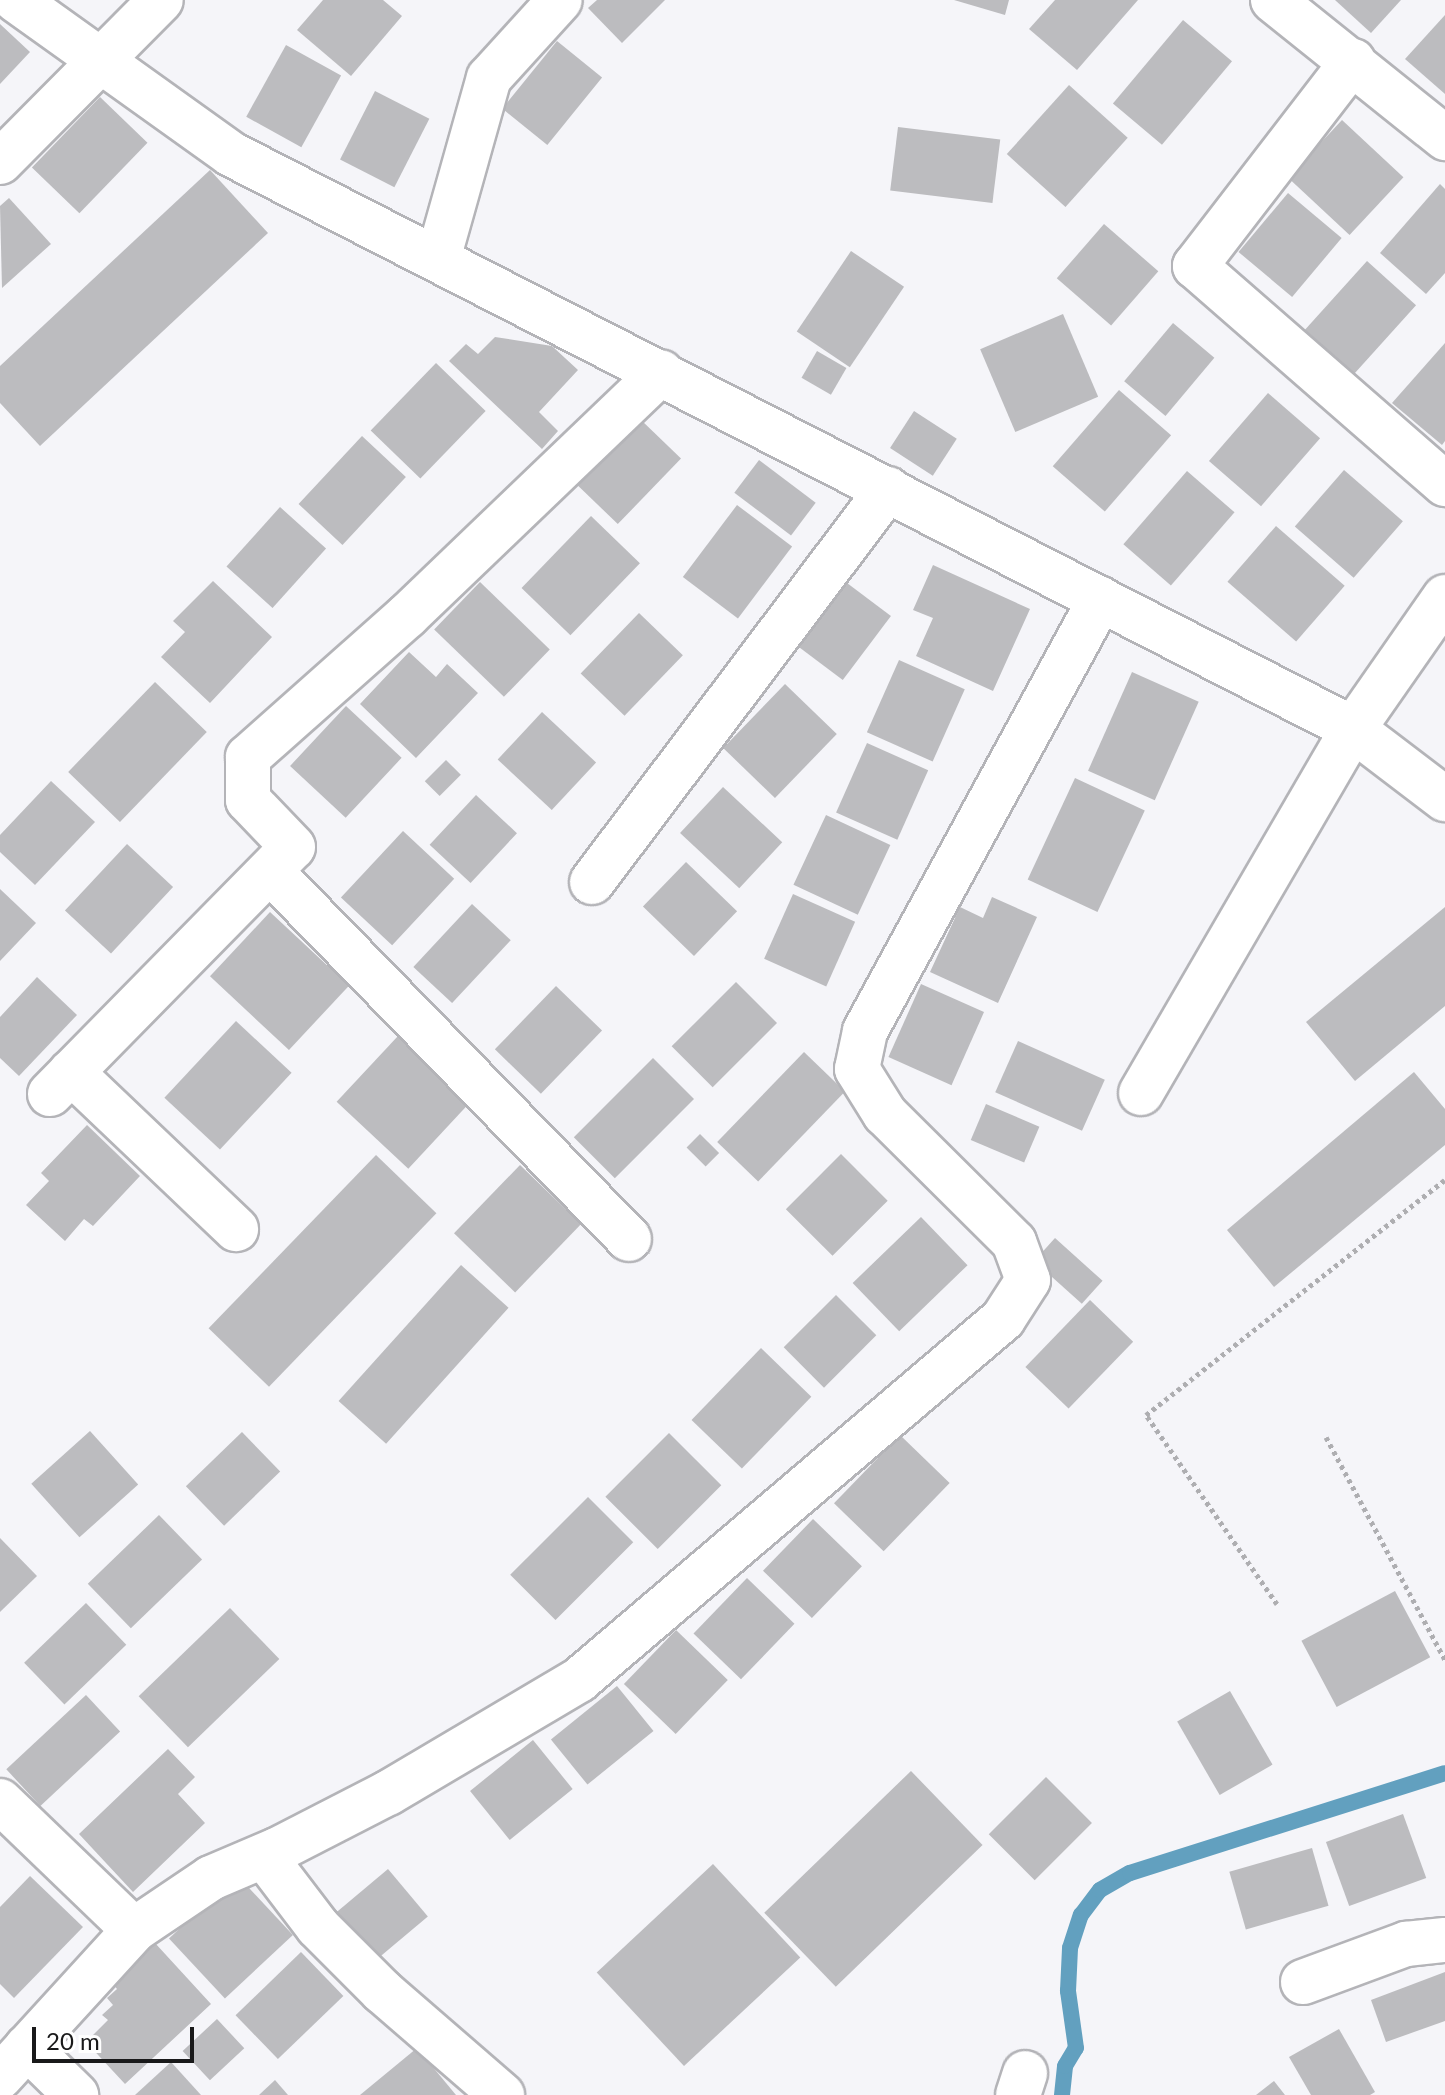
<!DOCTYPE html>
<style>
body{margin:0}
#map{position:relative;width:1445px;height:2095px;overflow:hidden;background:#f5f5f9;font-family:Lato,sans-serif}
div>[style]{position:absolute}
.stream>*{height:16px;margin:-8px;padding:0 8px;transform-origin:8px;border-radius:8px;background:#62a0bf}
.building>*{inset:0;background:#bcbcbf;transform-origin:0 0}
.path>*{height:5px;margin-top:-2.5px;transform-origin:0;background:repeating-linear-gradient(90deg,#aeaeb1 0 4px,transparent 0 8px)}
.roads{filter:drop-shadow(2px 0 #b4b4b8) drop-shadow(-2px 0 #b4b4b8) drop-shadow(0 2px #b4b4b8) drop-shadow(0 -2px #b4b4b8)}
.street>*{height:44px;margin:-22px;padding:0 22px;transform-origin:22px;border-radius:22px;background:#fff}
span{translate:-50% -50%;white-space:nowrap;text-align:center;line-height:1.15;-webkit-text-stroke:8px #fff;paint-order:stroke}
.scale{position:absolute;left:32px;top:2027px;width:162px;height:36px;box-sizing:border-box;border:4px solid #19191a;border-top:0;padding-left:10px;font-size:24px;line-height:28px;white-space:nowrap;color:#19191a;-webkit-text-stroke:6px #fff;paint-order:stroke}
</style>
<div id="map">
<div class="stream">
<i style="left:1062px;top:2095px;width:29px;rotate:-84deg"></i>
<i style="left:1065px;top:2066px;width:21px;rotate:-59deg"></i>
<i style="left:1076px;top:2048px;width:58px;rotate:-98deg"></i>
<i style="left:1068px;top:1991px;width:43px;rotate:-87.3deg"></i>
<i style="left:1070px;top:1948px;width:35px;rotate:-72deg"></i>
<i style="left:1081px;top:1915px;width:31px;rotate:-53deg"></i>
<i style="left:1100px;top:1890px;width:34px;rotate:-30deg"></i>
<i style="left:1130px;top:1873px;width:330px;rotate:-17.6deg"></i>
</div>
<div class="building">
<i style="clip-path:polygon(323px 0,383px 0,402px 16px,351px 76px,297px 30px)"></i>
<i style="clip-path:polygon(597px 0,665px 0,622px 43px,588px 8px)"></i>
<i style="clip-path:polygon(954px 0,1009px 0,1005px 15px)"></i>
<i style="clip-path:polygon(1055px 0,1138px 0,1077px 70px,1029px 29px)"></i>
<i style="clip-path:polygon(1335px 0,1401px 0,1371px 33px)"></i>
<i style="clip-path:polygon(1445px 15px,1445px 94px,1405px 59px)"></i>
<i style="left:1183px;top:20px;width:64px;height:109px;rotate:40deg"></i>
<i style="clip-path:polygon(0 24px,30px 52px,0 84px)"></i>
<i style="left:557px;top:41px;width:58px;height:87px;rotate:39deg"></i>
<i style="left:286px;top:45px;width:63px;height:82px;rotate:29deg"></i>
<i style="left:1069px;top:85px;width:79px;height:93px;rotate:42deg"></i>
<i style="left:375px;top:91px;width:61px;height:77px;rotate:27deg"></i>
<i style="left:100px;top:97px;width:66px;height:98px;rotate:44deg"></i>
<i style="left:1342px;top:120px;width:84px;height:79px;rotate:43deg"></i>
<i style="left:898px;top:127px;width:103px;height:64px;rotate:7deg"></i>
<i style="clip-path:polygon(210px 170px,268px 233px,40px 446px,0 403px,0 366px)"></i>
<i style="clip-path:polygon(1440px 184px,1445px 189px,1445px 273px,1426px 294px,1380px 253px)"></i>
<i style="left:1288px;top:193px;width:70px;height:77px;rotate:40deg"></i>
<i style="clip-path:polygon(9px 198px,51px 244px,2px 288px,0 206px)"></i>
<i style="left:1104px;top:224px;width:72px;height:72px;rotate:41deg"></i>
<i style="left:851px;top:251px;width:64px;height:97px;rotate:34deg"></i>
<i style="left:1367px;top:261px;width:66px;height:93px;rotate:42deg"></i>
<i style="left:1063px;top:314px;width:90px;height:90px;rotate:67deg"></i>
<i style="left:1173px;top:323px;width:54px;height:76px;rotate:40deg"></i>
<i style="clip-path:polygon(495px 337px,552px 346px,578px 370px,539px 412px,558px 431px,542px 449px,449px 361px,466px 344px,478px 354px)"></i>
<i style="clip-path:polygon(1445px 343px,1445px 441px,1442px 445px,1392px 403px)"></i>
<i style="left:817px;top:351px;width:34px;height:31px;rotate:30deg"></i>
<i style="left:436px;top:363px;width:69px;height:94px;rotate:44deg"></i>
<i style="left:1119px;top:390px;width:69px;height:101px;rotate:41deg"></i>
<i style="left:1268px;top:393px;width:69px;height:90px;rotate:41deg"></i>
<i style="left:914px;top:411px;width:51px;height:44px;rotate:33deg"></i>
<i style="left:640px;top:419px;width:57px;height:91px;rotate:44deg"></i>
<i style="left:362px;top:436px;width:60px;height:93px;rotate:43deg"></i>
<i style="left:759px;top:460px;width:71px;height:41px;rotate:37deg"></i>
<i style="left:1344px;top:470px;width:78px;height:75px;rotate:41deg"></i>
<i style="left:1187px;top:471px;width:63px;height:97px;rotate:41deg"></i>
<i style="left:737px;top:505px;width:69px;height:90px;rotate:37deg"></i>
<i style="left:280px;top:507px;width:62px;height:80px;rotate:42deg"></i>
<i style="left:591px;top:516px;width:68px;height:100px;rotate:44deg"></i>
<i style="left:1276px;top:526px;width:91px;height:74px;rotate:41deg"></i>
<i style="clip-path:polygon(933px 565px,1030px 609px,993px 691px,916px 656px,933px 618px,913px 610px)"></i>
<i style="clip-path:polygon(213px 581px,272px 637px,210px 703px,161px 657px,185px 632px,173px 621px)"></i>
<i style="left:480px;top:582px;width:97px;height:66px;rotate:44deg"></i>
<i style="left:847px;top:583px;width:55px;height:80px;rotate:37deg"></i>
<i style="left:639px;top:613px;width:61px;height:84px;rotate:44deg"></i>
<i style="clip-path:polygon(409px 652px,436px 677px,447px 664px,478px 693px,416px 758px,360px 704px)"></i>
<i style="left:899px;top:660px;width:72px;height:79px;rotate:24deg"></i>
<i style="left:1132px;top:672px;width:73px;height:108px;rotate:24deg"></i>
<i style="left:155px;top:682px;width:72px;height:125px;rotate:44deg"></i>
<i style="left:785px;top:684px;width:72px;height:89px;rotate:44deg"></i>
<i style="left:346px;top:706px;width:76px;height:82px;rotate:43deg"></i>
<i style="left:542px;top:712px;width:74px;height:65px;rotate:43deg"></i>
<i style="left:867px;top:743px;width:67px;height:76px;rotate:24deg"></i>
<i style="left:446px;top:760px;width:21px;height:30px;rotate:45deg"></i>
<i style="left:1075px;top:778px;width:77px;height:112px;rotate:25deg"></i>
<i style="clip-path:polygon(51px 781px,95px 822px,35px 885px,0 852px,0 835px)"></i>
<i style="left:723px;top:787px;width:81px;height:63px;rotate:43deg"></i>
<i style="left:476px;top:795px;width:56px;height:68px;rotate:43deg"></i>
<i style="left:826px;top:815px;width:71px;height:77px;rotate:25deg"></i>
<i style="left:403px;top:831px;width:70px;height:91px;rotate:43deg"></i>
<i style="left:127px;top:844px;width:63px;height:91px;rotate:43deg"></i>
<i style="left:686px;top:862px;width:71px;height:62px;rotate:44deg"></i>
<i style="clip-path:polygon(0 889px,36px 923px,0 961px)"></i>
<i style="left:793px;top:894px;width:68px;height:71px;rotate:24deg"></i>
<i style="clip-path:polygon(992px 897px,1037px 917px,998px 1003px,930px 972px,960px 907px,983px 918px)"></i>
<i style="left:472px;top:904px;width:53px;height:86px;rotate:43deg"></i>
<i style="clip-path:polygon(1445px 907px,1445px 1006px,1355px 1081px,1306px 1022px)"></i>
<i style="left:270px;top:912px;width:108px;height:88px;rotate:43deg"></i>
<i style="clip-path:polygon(37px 977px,77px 1015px,19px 1076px,0 1058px,0 1017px)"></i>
<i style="left:736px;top:982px;width:58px;height:91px;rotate:45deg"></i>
<i style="left:921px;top:984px;width:69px;height:80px;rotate:24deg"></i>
<i style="left:556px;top:986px;width:64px;height:88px;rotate:44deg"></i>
<i style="left:236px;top:1021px;width:76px;height:105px;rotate:43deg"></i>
<i style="left:398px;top:1036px;width:98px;height:90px;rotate:43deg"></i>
<i style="left:1018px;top:1041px;width:95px;height:56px;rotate:24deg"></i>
<i style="left:804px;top:1052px;width:57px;height:125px;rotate:44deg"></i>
<i style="left:653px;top:1058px;width:58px;height:112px;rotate:45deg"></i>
<i style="clip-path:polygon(1414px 1072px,1445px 1109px,1445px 1145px,1274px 1287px,1227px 1230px)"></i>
<i style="left:986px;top:1104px;width:58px;height:39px;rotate:23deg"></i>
<i style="clip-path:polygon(87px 1125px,140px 1176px,93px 1226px,84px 1219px,65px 1241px,26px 1205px,49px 1181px,41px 1173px)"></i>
<i style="left:700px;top:1134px;width:27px;height:19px;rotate:45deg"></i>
<i style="left:841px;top:1154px;width:66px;height:78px;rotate:45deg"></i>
<i style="left:376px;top:1155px;width:84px;height:241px;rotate:44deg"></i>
<i style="left:520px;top:1165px;width:85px;height:95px;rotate:44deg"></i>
<i style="left:921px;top:1217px;width:67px;height:95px;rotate:46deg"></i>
<i style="left:1055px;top:1238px;width:64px;height:31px;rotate:42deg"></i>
<i style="left:461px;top:1265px;width:64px;height:183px;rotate:42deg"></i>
<i style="left:836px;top:1295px;width:57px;height:74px;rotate:45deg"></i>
<i style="left:1090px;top:1300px;width:60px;height:93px;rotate:44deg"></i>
<i style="left:761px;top:1348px;width:70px;height:100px;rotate:44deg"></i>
<i style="left:90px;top:1431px;width:72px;height:79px;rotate:48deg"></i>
<i style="left:242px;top:1432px;width:55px;height:78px;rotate:46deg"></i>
<i style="left:669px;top:1433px;width:74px;height:90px;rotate:45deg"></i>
<i style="left:900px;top:1435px;width:69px;height:95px;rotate:44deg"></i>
<i style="left:588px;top:1497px;width:64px;height:110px;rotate:45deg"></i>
<i style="left:159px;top:1515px;width:62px;height:99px;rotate:46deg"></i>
<i style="left:813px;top:1519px;width:68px;height:72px;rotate:44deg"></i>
<i style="clip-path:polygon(0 1538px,37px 1576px,0 1612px)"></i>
<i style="left:747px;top:1578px;width:66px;height:77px;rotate:44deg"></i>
<i style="left:1395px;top:1591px;width:75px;height:106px;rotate:62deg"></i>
<i style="left:86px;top:1603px;width:58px;height:86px;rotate:46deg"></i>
<i style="left:230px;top:1608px;width:71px;height:127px;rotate:46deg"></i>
<i style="left:676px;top:1630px;width:72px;height:75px;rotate:44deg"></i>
<i style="left:617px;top:1686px;width:58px;height:85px;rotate:51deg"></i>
<i style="left:1230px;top:1691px;width:85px;height:61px;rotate:60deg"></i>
<i style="left:86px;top:1695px;width:50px;height:109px;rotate:47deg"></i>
<i style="left:533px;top:1740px;width:63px;height:81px;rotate:51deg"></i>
<i style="clip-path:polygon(168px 1749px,195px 1777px,178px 1794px,205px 1823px,133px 1892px,79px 1834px)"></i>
<i style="left:911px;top:1771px;width:103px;height:204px;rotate:46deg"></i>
<i style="left:1046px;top:1777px;width:65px;height:81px;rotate:45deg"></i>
<i style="left:1403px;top:1814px;width:68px;height:82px;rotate:70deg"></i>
<i style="left:1312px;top:1848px;width:60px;height:86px;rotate:74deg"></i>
<i style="left:713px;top:1864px;width:128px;height:159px;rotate:47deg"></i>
<i style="left:388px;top:1869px;width:62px;height:70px;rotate:50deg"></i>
<i style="left:237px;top:1875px;width:82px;height:93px;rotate:47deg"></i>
<i style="clip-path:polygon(30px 1876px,83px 1927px,14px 1998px,0 1984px,0 1907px)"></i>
<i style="clip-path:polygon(155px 1943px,211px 2004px,125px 2084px,86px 2042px,108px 2020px,102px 2015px,113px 2005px,107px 1998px,117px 1989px,112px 1983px)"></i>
<i style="left:301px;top:1952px;width:61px;height:91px;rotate:46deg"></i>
<i style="clip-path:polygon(1445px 1972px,1445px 2021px,1386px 2042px,1371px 2000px)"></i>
<i style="left:217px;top:2019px;width:40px;height:47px;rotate:47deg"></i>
<i style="clip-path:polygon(1339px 2029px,1375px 2092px,1370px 2095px,1311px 2095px,1289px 2057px)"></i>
<i style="clip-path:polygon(417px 2048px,456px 2095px,360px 2095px)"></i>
<i style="clip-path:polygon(171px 2062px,201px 2095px,135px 2095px)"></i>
<i style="clip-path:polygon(275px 2080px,288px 2095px,259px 2095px)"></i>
<i style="clip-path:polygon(1274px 2081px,1285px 2095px,1256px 2095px)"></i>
</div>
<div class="path">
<i style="left:1326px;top:1437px;width:253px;rotate:61.9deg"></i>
<i style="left:1277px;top:1604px;width:230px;rotate:-124.7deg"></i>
<i style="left:1146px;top:1415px;width:380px;rotate:-38.2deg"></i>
</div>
<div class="roads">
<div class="street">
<i style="left:16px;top:0;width:264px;rotate:35.6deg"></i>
<i style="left:231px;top:154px;width:1261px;rotate:27.13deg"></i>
<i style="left:1353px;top:729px;width:116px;rotate:37.3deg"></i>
<i style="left:1273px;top:0;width:221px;rotate:38.7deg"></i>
<i style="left:1353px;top:61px;width:259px;rotate:127.6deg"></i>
<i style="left:1195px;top:266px;width:332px;rotate:41.1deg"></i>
<i style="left:0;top:162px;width:228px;rotate:-45.2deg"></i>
<i style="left:438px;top:259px;width:188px;rotate:-74.3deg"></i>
<i style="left:489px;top:78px;width:105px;rotate:-47.7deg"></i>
<i style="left:270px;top:871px;width:514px;rotate:45.71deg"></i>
<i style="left:592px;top:882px;width:492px;rotate:-53deg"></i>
<i style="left:71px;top:1072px;width:228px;rotate:43.6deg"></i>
<i style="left:1141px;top:1093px;width:421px;rotate:-59.8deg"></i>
<i style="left:1353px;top:729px;width:161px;rotate:-55.1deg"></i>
<i style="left:50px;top:1094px;width:346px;rotate:-45.5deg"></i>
<i style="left:293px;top:847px;width:65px;rotate:-133.8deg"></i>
<i style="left:248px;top:800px;width:43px;rotate:-90deg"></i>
<i style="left:248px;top:757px;width:213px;rotate:-41.6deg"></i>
<i style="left:407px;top:616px;width:352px;rotate:-43.8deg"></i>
<i style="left:0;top:1801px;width:186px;rotate:43.9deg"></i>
<i style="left:264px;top:1856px;width:89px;rotate:52.7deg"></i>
<i style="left:318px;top:1927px;width:91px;rotate:45deg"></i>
<i style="left:382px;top:1991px;width:159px;rotate:40.9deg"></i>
<i style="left:1303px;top:1982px;width:110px;rotate:-20.3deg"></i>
<i style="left:1406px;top:1944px;width:39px;rotate:-6deg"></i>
<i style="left:27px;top:2047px;width:69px;rotate:44.4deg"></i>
<i style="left:0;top:2077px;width:199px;rotate:-47.6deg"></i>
<i style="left:134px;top:1930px;width:93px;rotate:-34deg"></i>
<i style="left:211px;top:1878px;width:72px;rotate:-23deg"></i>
<i style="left:277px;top:1850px;width:125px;rotate:-27.2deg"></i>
<i style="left:388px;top:1793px;width:222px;rotate:-30.6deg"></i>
<i style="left:579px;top:1680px;width:557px;rotate:-40.41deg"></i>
<i style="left:1003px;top:1319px;width:46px;rotate:-57.3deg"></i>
<i style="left:1028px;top:1280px;width:40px;rotate:-110.2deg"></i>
<i style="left:1014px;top:1242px;width:182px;rotate:-135.2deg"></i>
<i style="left:885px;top:1114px;width:53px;rotate:-121.9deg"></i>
<i style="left:857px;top:1069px;width:39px;rotate:-78deg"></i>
<i style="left:865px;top:1031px;width:492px;rotate:-61.4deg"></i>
<i style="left:1018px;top:2095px;width:23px;rotate:-72deg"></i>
</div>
</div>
<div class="scale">20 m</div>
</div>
